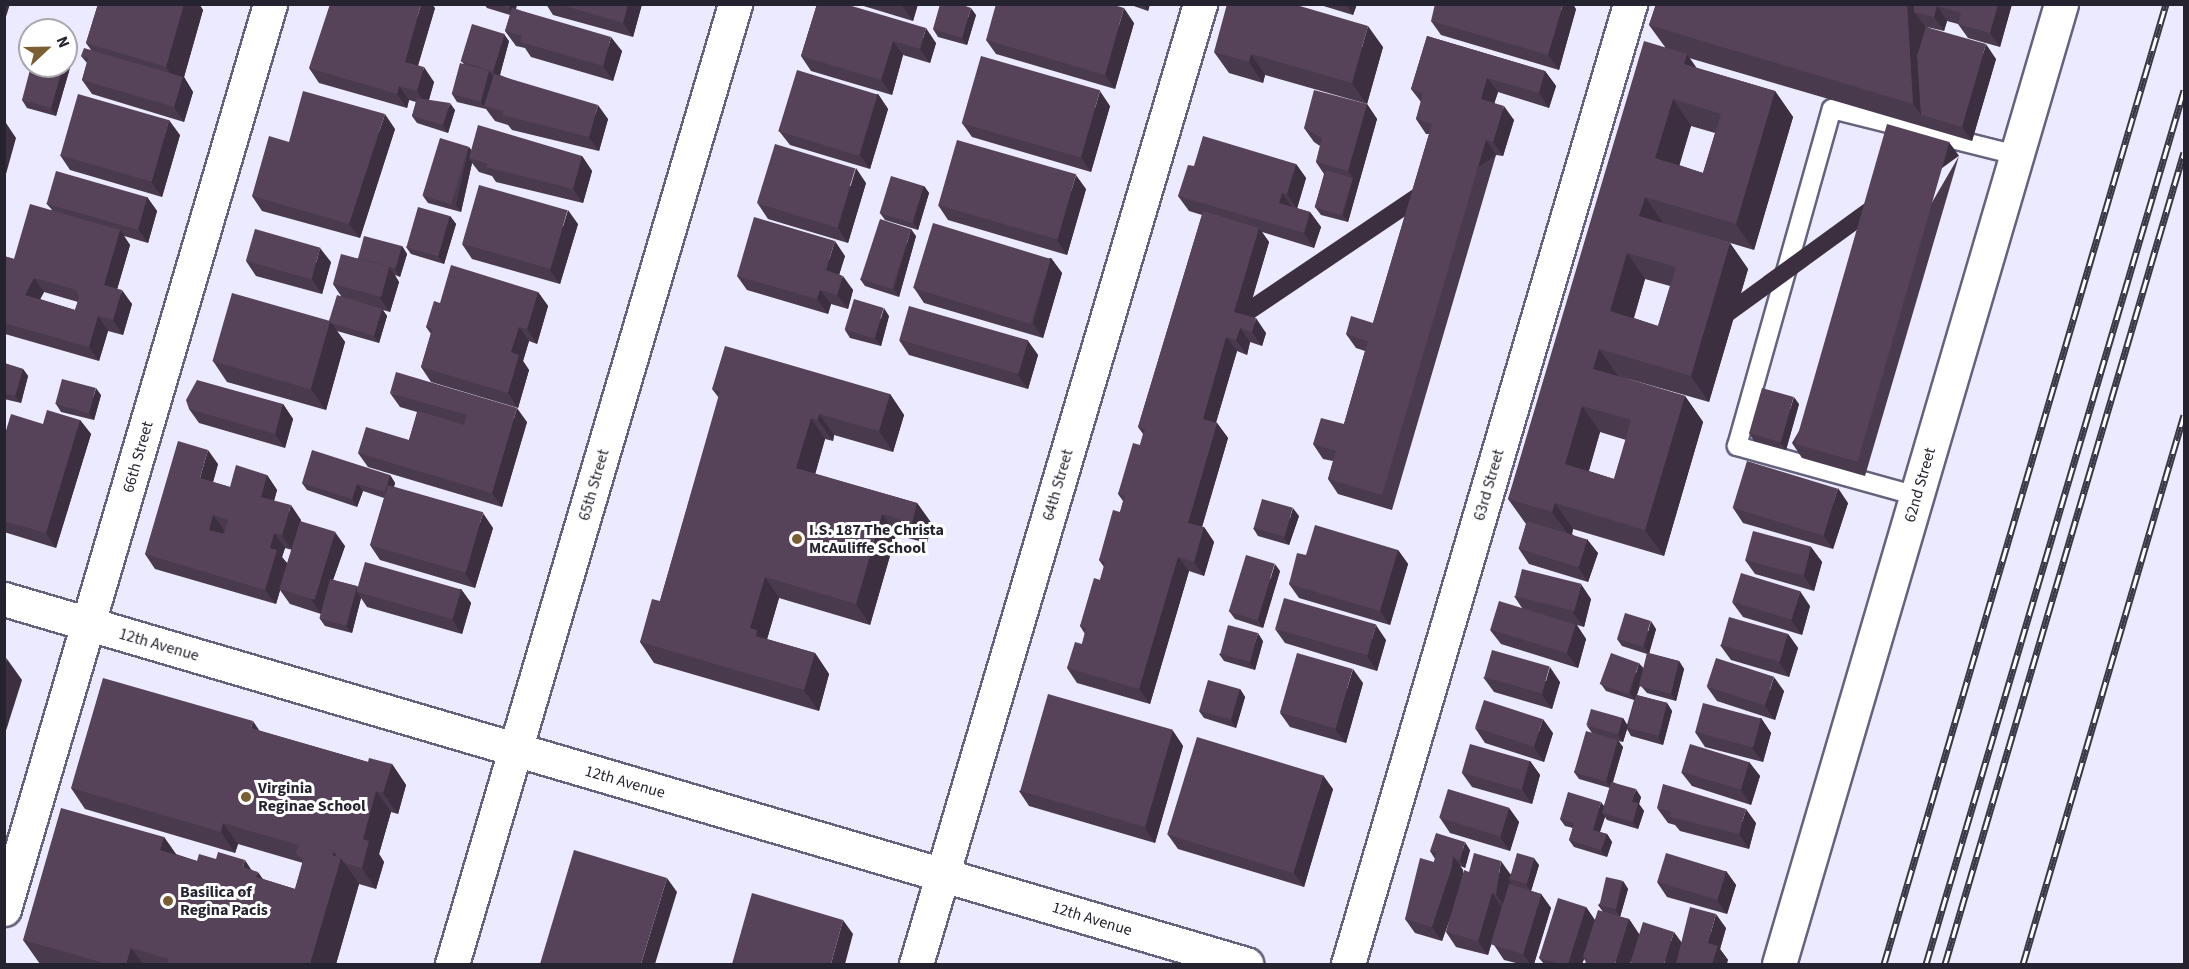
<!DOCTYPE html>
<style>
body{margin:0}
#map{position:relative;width:2189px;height:969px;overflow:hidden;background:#ebeafe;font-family:"Source Sans 3",sans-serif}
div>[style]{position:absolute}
.roads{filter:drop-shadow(2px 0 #65627e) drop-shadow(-2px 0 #65627e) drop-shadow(0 2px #65627e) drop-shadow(0 -2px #65627e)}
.lane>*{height:18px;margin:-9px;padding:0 9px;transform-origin:9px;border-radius:9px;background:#fff}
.street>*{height:33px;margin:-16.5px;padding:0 16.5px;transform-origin:16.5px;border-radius:16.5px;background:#fff}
.secondary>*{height:33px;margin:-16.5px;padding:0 16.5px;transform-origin:16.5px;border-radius:16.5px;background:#fff}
.rail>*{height:7px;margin-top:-3.5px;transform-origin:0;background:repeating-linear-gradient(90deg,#fff 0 14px,#393845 0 28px);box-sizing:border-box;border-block:2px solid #393845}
.wall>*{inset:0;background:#4a3a4d}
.shaded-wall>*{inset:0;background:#3c2f3f;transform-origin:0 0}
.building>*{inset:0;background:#56435a;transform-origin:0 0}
.dots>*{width:16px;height:16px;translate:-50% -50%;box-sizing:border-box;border:3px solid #fff;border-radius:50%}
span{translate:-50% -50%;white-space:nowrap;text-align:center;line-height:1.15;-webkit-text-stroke:6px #fff;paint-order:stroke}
.street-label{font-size:16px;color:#24232f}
.poi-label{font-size:16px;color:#24232f;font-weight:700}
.left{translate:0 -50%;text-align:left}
.frame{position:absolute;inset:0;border:6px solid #24232f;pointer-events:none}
.north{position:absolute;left:18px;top:18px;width:60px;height:60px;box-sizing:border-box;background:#fff;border:2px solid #a7a7ac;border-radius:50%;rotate:68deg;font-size:16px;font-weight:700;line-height:24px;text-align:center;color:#24232f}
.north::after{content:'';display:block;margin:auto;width:21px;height:27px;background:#7b5f32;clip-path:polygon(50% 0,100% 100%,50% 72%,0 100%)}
</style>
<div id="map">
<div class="roads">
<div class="lane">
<i style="left:1917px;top:496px;width:187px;rotate:-164.5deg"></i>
<i style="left:1737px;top:446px;width:350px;rotate:-74.3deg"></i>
<i style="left:1832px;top:109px;width:191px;rotate:14deg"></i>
</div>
<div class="street">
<i style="left:4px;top:599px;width:1295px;rotate:16.38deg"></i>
<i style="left:4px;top:909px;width:943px;rotate:-73.62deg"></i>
<i style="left:916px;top:964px;width:1001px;rotate:-73.52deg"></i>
<i style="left:1348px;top:964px;width:1001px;rotate:-73.63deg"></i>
<i style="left:1779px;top:964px;width:1001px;rotate:-73.63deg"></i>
</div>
<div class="secondary">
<i style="left:452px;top:964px;width:1001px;rotate:-73.57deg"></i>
</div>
</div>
<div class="rail">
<i style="left:1884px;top:964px;width:1001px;rotate:-73.63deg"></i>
<i style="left:1926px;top:964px;width:911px;rotate:-73.55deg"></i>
<i style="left:1945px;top:964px;width:846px;rotate:-73.6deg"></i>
<i style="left:2023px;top:964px;width:572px;rotate:-73.66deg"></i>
</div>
<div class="wall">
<i style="clip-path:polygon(98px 4px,199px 4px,203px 10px,184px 77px,193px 92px,184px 122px,92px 94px,82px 80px,87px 63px,81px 56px,91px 50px,86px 43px)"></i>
<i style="clip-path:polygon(484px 4px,517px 4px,516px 9px,622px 51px,613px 81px,531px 57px,525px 48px,516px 46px,505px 31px,510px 15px,487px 8px)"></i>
<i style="clip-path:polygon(546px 4px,642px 4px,633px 37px,553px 15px)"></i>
<i style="clip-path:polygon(817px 4px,936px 43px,930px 63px,903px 55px,892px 95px,811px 71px,801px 56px)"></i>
<i style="clip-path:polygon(857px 4px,918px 4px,913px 21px)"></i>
<i style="clip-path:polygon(1128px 4px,1150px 4px,1148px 11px)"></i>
<i style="clip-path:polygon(1317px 4px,1357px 4px,1353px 15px)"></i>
<i style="clip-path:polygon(evenodd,1656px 4px,2012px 4px,2000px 47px,1968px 38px,1958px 24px,1947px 21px,1944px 31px,1927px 27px,1996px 59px,1972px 141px,1689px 58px,1696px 68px,1775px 91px,1793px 117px,1754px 250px,1663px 223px,1730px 243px,1748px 269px,1709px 402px,1618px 376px,1685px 396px,1703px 422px,1664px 556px,1573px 529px,1572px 534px,1598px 553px,1588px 582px,1529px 564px,1519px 549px,1526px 524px,1508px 499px,1665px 47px,1649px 25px,1656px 4px,1691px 126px,1715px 133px,1703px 173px,1679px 165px,1691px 126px,1656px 4px,1645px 279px,1670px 286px,1658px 326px,1634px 318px,1645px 279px,1656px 4px,1600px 432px,1626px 440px,1614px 479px,1589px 471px,1600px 432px)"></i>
<i style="clip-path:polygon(435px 8px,418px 65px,434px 82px,429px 100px,455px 110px,448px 133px,417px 123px,412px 116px,416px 102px,409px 100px,407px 108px,319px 83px,309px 68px)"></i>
<i style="clip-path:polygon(1576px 9px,1559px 70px,1441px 35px,1431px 21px)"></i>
<i style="clip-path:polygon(976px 15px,967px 45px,938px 37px,933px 29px)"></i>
<i style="clip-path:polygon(1134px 23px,1115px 89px,996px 54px,986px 40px)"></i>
<i style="clip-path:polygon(1427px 36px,1545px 71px,1556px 86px,1549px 108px,1498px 92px,1494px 103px,1514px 120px,1503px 156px,1496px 155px,1392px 510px,1338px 494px,1328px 479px,1333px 461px,1323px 459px,1313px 444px,1344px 424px,1365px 351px,1356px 348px,1346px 334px,1373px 323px,1429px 134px,1426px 134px,1416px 119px,1421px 102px,1411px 89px)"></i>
<i style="clip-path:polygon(509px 41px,500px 75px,608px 119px,599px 151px,512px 130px,508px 125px,495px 121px,486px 109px,457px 102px,452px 94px,464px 64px,461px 61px)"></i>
<i style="clip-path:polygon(69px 47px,74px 54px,56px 116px,27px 108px,22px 100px)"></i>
<i style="clip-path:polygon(1383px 47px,1367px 104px,1265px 75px,1263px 83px,1229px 73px,1214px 52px)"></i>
<i style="clip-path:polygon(878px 94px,888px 109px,870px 169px,790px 145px,779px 131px)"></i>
<i style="clip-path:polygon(1367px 104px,1377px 119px,1348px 222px,1321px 215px,1315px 207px,1324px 174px,1316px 162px,1320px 146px,1314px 142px,1304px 128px)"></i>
<i style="clip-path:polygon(1110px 106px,1091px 172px,972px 137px,962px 123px)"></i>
<i style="clip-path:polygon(395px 129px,360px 238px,262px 211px,252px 196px,289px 142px)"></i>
<i style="clip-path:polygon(180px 135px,162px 197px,70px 170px,60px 155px)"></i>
<i style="clip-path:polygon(469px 147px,471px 150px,582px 156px,592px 171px,583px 203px,496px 182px,492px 176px,479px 172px,472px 163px,461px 212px,428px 203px,423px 196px)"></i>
<i style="clip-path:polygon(1959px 156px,1865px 476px,1802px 458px,1792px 443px)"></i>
<i style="clip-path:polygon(1296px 164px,1306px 178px,1297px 208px,1310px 212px,1321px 227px,1314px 248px,1262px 232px,1269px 242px,1247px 316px,1266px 333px,1262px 346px,1250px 342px,1247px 355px,1237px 351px,1216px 422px,1217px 423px,1228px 438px,1202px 527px,1204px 527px,1214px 542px,1204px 576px,1189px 571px,1150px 704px,1077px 683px,1067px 668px,1082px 644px,1085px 634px,1080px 626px,1100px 580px,1104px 567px,1099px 560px,1120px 512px,1123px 501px,1118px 494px,1140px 445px,1143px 434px,1138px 427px,1202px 215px,1189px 211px,1178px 196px,1194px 166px)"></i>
<i style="clip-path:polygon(866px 183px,848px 243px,768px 219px,758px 204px)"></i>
<i style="clip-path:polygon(924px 186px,929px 193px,918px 230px,885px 220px,880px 213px)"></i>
<i style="clip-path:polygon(1086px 189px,1067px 255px,948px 220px,938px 205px)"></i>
<i style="clip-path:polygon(evenodd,147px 197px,157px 211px,148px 243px,124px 236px,130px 245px,117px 289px,132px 304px,123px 335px,108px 331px,99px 361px,5px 334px,4px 256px,14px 259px,52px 210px,46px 203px,147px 197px,44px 292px,78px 302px,75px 310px,40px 299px,44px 292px)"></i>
<i style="clip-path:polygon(450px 216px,456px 224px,444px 264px,411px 254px,406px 247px)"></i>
<i style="clip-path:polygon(578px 224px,560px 284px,472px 259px,462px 244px)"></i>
<i style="clip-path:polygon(916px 236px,899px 297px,865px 286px,860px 279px)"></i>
<i style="clip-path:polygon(402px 246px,407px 254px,400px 277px,395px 275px,399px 282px,390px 312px,383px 310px,387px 316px,379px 343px,337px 331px,345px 342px,326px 410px,227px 382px,213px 361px,329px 321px,341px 296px,333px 284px,358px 258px)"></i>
<i style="clip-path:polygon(845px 256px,839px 274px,853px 290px,848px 309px,831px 304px,828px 314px,747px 290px,737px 276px)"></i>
<i style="clip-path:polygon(1051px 258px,1062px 273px,1043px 338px,924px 303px,914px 288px)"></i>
<i style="clip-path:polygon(246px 261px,331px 262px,322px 294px,256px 276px)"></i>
<i style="clip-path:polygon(538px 292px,548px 306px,537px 344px,529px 341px,523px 361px,529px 370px,518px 408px,431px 382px,421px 367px,431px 334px,426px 327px,440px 303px)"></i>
<i style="clip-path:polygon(889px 316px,881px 346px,850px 338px,845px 330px)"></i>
<i style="clip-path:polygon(899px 340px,1028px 341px,1038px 355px,1028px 389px,909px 355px)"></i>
<i style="clip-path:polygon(4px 363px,23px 369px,28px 376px,21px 403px,4px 399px)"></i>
<i style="clip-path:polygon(712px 389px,890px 394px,904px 415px,893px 452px,834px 435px,833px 441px,825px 439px,815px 474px,917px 503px,932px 524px,927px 543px,896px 535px,870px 625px,779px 598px,767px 639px,815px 653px,829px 674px,819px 711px,654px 663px,640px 642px,660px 601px,719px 398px)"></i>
<i style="clip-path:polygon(390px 393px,527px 422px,502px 507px,368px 467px,358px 453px,409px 440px,417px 412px,400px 407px)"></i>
<i style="clip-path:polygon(101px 395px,94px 420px,61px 412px,56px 404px)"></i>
<i style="clip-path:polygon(283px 404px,293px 419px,285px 448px,199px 423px,189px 409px)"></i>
<i style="clip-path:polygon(1799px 404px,1786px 450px,1754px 441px,1749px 433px)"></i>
<i style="clip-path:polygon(80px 420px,91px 434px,56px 548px,4px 532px,4px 437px,43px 424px)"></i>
<i style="clip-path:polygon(evenodd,218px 464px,213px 482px,230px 487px,267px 475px,277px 490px,274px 501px,301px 520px,300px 521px,345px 546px,333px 580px,357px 586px,358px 588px,461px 589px,471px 603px,462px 634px,367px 607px,361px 598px,352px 633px,325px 626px,320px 619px,321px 614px,290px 604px,280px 590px,276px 604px,155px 569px,145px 554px,218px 464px,285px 548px,292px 550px,287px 564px,282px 557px,285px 548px)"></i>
<i style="clip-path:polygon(390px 475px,395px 483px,394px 487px,493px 528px,475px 588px,380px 560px,370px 545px,384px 498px,363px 491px,357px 507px,307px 490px,302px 483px)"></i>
<i style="clip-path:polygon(1848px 503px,1833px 549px,1743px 523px,1733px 508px)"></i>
<i style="clip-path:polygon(1299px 516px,1289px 545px,1258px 536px,1253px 528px)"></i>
<i style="clip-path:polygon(1811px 547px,1822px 562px,1814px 591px,1755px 574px,1745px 560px)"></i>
<i style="clip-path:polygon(1398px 550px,1408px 564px,1390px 625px,1299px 598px,1289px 584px,1306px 555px)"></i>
<i style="clip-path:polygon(1280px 571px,1263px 628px,1235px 619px,1229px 611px)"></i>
<i style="clip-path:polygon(1514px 596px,1591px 599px,1584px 627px,1577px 625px,1586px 639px,1578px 668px,1501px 644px,1490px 630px,1522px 608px)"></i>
<i style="clip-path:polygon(1732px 602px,1810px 606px,1802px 635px,1743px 617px)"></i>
<i style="clip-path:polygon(1275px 629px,1386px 640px,1377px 671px,1285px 643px)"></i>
<i style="clip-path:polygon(1656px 629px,1649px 653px,1679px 661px,1684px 669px,1676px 701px,1647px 693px,1641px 686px,1644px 673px,1637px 695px,1667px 703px,1672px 711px,1663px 745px,1631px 736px,1627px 729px,1623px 742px,1618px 741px,1623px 747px,1613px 782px,1641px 797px,1639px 804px,1644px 811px,1638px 829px,1607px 820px,1605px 817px,1600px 832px,1607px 834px,1612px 842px,1607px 857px,1574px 847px,1569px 840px,1573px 828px,1565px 826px,1560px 819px,1604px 806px,1610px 788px,1579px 779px,1574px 772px,1592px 733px,1587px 726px,1623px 718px,1627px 725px,1634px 700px,1606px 691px,1601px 684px,1644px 670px,1647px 654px,1622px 646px,1617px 639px)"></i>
<i style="clip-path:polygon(1788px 634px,1798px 648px,1789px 677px,1731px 660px,1720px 645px)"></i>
<i style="clip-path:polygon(1263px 641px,1255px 670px,1224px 661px,1219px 654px)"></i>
<i style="clip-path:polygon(1483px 677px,1560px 682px,1552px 709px,1494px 692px)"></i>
<i style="clip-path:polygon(1363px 683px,1346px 743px,1290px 727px,1280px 713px)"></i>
<i style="clip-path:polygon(1707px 687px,1784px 691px,1775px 720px,1717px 701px)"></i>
<i style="clip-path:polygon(1240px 689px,1245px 697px,1236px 728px,1204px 718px,1199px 711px)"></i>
<i style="clip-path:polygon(1761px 718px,1771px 733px,1763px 762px,1705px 747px,1695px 732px)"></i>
<i style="clip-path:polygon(1475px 728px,1553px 733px,1544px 762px,1485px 743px)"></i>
<i style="clip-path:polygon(260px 731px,368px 762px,392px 764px,406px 785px,398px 814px,391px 812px,379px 854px,384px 862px,376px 889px,359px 884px,336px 964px,40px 964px,23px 940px,164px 837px,176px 854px,197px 861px,252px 870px,263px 879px,295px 889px,303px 863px,238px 844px,235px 853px,85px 809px,71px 788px)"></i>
<i style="clip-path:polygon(1173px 731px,1183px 746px,1155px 843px,1029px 806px,1019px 791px)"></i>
<i style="clip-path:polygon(1530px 761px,1540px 775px,1532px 804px,1472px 787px,1462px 773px)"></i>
<i style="clip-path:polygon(1749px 762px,1760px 776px,1751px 805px,1692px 786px,1681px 772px)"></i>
<i style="clip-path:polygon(1333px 789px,1304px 887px,1178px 849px,1168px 835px)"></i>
<i style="clip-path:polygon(1509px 808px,1519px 822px,1510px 851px,1450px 833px,1440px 818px)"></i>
<i style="clip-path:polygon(1657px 808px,1756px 823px,1749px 849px,1680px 831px,1675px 825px,1668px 823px)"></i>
<i style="clip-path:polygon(1470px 850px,1465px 868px,1460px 866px,1463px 870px,1463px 875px,1469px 872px,1510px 874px,1539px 865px,1531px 891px,1541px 894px,1551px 908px,1534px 964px,1520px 964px,1504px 960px,1494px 945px,1503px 908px,1502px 908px,1488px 955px,1456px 947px,1446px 932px,1453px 910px,1442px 941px,1415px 933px,1405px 919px,1434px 862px,1435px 859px,1430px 851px)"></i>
<i style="clip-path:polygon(1726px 871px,1736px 885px,1727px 914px,1667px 897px,1657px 882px)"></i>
<i style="clip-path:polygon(1623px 881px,1628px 889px,1620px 917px,1629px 919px,1639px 934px,1682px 943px,1726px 928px,1720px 949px,1728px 960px,1586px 962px,1584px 959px,1582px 964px,1544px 964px,1539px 958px,1586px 907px,1595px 920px,1603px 912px,1598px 905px)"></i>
</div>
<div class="shaded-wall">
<i style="clip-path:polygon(4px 4px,10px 4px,4px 23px)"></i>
<i style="clip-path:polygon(184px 4px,199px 4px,203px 10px,184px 77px,193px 92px,184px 122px,174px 107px,180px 87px,166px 67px)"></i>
<i style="clip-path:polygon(421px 4px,432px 4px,435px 8px,415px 76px,405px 62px)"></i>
<i style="clip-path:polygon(510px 4px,517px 4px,514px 16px,509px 8px)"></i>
<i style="clip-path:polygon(628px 4px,642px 4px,633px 37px,623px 23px)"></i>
<i style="clip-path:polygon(904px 4px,918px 4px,913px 21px,903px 7px)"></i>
<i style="clip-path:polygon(1144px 4px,1150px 4px,1148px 11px)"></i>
<i style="clip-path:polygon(1346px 4px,1357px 4px,1353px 15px)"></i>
<i style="clip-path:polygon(1563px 4px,1573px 4px,1576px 9px,1559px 70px,1548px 55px)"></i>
<i style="clip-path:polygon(1907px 4px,1923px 4px,1914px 12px,1925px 26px,1931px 118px,1921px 115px,1913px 104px)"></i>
<i style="clip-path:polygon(1998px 4px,2012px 4px,2000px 47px,1990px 33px)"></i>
<i style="clip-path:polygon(1937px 6px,1947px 21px,1944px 31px,1934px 17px)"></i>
<i style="clip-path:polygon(971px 8px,976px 15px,967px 45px,962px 38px)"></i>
<i style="clip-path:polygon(1124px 8px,1134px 23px,1115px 89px,1105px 75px)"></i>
<i style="clip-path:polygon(1368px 26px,1383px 47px,1367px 104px,1352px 83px)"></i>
<i style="clip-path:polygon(926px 28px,936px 43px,930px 63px,920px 49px)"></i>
<i style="clip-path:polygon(504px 34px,509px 41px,499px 78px,493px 71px)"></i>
<i style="clip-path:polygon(611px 37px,622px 51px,613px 81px,603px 66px)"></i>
<i style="clip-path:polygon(893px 41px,903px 55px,892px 95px,881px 80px)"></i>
<i style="clip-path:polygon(1986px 44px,1996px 59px,1972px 141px,1962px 127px)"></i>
<i style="clip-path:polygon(69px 47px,74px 54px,56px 116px,51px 108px,63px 66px,66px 66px,66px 56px)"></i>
<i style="clip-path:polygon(1251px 54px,1265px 75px,1263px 83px,1249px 62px)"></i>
<i style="clip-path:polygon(1687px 54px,1705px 80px,1684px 64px)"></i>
<i style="clip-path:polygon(424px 67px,434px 82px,427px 106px,417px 91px)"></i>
<i style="clip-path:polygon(489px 71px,495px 79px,484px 106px,486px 109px,481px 102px)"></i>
<i style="clip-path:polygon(1545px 71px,1556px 86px,1549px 108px,1539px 93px)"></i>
<i style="clip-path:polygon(1487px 78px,1498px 92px,1491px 114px,1481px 99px)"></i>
<i style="clip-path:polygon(399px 86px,409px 100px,407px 108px,397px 94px)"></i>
<i style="clip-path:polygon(1100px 91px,1110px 106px,1091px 172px,1081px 157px)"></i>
<i style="clip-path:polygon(1775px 91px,1793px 117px,1754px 250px,1736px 224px)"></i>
<i style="clip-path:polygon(878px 94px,888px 109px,870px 169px,860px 155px)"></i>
<i style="clip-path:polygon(1673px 99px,1691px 126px,1674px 184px,1655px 158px)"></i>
<i style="clip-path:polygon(450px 103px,455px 110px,448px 133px,443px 125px)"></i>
<i style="clip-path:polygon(1367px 104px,1377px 119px,1348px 222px,1343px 215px,1353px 178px,1348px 171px)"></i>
<i style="clip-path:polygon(598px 105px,608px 119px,599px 151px,589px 137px)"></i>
<i style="clip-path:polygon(1504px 106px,1514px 120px,1503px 156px,1493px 142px)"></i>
<i style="clip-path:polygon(385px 114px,395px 129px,360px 238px,349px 224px)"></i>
<i style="clip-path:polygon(169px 120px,180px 135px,162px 197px,151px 182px)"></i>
<i style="clip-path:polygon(6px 123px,16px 138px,6px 174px,4px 172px,4px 128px)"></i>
<i style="left:1486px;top:140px;width:18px;height:370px;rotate:56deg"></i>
<i style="left:1949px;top:142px;width:17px;height:334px;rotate:54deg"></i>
<i style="clip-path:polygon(469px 147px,474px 154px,469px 158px,472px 163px,461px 212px,456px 205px)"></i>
<i style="clip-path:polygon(582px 156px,592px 171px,583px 203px,573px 189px)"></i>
<i style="clip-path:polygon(1296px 164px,1306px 178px,1297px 209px,1287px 194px)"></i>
<i style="clip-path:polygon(856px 168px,866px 183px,848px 243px,838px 228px)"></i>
<i style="clip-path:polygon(1076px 175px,1086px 189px,1067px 255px,1057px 240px)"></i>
<i style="clip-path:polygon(924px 186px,929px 193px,918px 230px,913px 222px)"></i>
<i style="clip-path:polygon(1282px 193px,1292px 207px,1279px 203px)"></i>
<i style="clip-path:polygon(147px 197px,157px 211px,148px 243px,138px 229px)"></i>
<i style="clip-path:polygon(1645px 197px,1663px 223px,1639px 216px)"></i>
<i style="clip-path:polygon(568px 210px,578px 224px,560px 284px,550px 270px)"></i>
<i style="clip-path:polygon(1310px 212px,1321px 227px,1314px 248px,1304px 233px)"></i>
<i style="clip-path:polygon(450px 216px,456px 224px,444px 264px,438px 256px)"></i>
<i style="clip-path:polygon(1259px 228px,1269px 242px,1244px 327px,1234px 312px)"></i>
<i style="clip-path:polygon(911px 229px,916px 236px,899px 297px,894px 289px)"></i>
<i style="clip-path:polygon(120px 230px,130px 245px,114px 300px,104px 285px)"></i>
<i style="clip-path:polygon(835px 241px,845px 256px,836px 285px,826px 270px)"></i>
<i style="clip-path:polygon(1730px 243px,1748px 269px,1709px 402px,1691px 376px)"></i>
<i style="clip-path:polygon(402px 246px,407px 254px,400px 277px,395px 270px)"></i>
<i style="clip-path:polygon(320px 248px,331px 262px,322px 294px,312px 279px)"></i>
<i style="clip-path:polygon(1627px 253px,1645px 279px,1628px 337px,1610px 311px)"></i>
<i style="clip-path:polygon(1051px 258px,1062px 273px,1043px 338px,1033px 323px)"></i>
<i style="clip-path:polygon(389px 267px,399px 282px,390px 312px,380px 298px)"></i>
<i style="clip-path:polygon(843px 276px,853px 290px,848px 309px,837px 295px)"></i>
<i style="clip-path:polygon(34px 278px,44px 292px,35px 309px,25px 295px)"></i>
<i style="clip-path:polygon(122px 290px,132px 304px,123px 335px,113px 320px)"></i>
<i style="clip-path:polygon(820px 290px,831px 304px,828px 314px,817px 299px)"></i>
<i style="clip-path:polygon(538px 292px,548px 306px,537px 344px,527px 329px)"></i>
<i style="clip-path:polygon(884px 308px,889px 316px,881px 346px,875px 338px)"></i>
<i style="clip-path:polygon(382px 309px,387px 316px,379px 343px,374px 336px)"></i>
<i style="clip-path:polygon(98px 316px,108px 331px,99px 361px,89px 347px)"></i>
<i style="clip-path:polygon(1256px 318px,1266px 333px,1262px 346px,1252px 332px)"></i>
<i style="clip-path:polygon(330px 321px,345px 342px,326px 410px,311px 389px)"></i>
<i style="clip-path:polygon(519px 327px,529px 341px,523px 361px,529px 370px,518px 408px,508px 393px,511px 352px)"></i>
<i style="clip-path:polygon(1240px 328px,1250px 342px,1247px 355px,1236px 340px)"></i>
<i style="clip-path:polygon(1226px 337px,1237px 351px,1213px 433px,1203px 419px)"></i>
<i style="clip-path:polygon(1028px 341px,1038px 355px,1028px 389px,1018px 375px)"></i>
<i style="clip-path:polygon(1599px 349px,1618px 376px,1593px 369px)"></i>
<i style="clip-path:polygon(23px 369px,28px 376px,21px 403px,15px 396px)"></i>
<i style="clip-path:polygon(96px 388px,101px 395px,94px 420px,89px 413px)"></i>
<i style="clip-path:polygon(890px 394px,904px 415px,893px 452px,879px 431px)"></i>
<i style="clip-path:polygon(1685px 396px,1703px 422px,1664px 556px,1645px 530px)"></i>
<i style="clip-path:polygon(1794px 397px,1799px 404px,1786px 450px,1780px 442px)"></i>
<i style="clip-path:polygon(283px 404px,293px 419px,285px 448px,275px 434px)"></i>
<i style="clip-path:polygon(1582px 406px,1600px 432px,1583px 490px,1565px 464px)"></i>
<i style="clip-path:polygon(517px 408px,527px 422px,502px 507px,492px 493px)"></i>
<i style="clip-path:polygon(819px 414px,834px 435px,833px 441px,818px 420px)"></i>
<i style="clip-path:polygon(811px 418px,825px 439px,811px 489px,796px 468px)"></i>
<i style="clip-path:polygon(80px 420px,91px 434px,56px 548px,46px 533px)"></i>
<i style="clip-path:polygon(1217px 423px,1228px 438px,1199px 537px,1188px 523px)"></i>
<i style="clip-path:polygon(208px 450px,218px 464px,210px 493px,200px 478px)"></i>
<i style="clip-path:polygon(267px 475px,277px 490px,271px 511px,261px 497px)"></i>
<i style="clip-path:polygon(390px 475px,395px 483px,390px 500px,385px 492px)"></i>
<i style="clip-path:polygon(357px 484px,363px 491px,357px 507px,352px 499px)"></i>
<i style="clip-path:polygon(1838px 488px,1848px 503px,1833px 549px,1823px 535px)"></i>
<i style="clip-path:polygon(917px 503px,932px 524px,927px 543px,912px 523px)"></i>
<i style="clip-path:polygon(1555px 503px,1573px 529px,1571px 538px,1552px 512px)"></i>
<i style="clip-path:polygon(291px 505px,301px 520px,292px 550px,282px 535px)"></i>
<i style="clip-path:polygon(1293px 508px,1299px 516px,1289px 545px,1284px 538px)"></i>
<i style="clip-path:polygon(483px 513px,493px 528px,475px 588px,465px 573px)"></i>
<i style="clip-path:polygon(882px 514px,896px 535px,870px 625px,856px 604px)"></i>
<i style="clip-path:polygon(213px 515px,224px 530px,219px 545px,209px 530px)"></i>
<i style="clip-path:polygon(1204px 527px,1214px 542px,1204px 576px,1194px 562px)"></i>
<i style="clip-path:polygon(335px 532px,345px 546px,321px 614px,311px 599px)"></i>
<i style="clip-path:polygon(274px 533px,285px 548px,282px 557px,288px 564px,276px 604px,265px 590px,270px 548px)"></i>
<i style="clip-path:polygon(1587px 539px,1598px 553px,1588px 582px,1578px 567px)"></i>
<i style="clip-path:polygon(1811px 547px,1822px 562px,1814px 591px,1804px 576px)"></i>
<i style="clip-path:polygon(1398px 550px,1408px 564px,1390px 625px,1380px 611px)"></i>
<i style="clip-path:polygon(1178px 557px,1189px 571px,1150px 704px,1139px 689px)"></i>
<i style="clip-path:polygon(1275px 564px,1280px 571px,1263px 628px,1258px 620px)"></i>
<i style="clip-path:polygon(765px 577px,779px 598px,766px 643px,770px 657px,750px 628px)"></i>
<i style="clip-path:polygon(1581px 584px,1591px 599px,1584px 627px,1573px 613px)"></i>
<i style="clip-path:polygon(357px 586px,362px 593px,357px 592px,361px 598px,352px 633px,346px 626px)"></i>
<i style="clip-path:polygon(461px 589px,471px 603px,462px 634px,452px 619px)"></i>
<i style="clip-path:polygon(1800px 591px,1810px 606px,1802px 635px,1791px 620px)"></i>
<i style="clip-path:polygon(1651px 621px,1656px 629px,1649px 654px,1644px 647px)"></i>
<i style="clip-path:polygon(1576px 624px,1586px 639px,1578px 668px,1567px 653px)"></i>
<i style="clip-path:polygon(1376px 625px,1386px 640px,1377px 671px,1367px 656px)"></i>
<i style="clip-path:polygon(1258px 633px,1263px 641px,1255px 670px,1249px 662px)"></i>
<i style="clip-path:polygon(1788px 634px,1798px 648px,1789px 677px,1779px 662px)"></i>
<i style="clip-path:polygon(815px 653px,829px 674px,819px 711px,804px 690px)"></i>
<i style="clip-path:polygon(7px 659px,22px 680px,4px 737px,4px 668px)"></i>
<i style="clip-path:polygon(1679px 661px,1684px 669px,1676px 701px,1671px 694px)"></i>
<i style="clip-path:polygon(1639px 663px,1645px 670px,1635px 700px,1630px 693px)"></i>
<i style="clip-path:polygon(1550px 667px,1560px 682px,1552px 709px,1542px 695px)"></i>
<i style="clip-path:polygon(1353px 669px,1363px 683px,1346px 743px,1335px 729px)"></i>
<i style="clip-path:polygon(1774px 677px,1784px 691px,1775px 720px,1765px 706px)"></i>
<i style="clip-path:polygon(1240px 689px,1245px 697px,1236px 728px,1231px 720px)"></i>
<i style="clip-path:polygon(1667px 703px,1672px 711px,1663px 745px,1658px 737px)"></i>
<i style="clip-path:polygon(1623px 718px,1628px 726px,1623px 742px,1618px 735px)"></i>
<i style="clip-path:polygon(1761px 718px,1771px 733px,1763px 762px,1752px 748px)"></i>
<i style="clip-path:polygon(1543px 719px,1553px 733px,1544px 762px,1534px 747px)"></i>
<i style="clip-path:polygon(253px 721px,267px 742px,251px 728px)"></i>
<i style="clip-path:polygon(1173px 731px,1183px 746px,1155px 843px,1145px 828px)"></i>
<i style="clip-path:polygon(1618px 740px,1623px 747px,1611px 788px,1606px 781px)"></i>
<i style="clip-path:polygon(1530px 761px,1540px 775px,1532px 804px,1522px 789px)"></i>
<i style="clip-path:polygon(1749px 762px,1760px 776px,1751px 805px,1741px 790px)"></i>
<i style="clip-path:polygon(392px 764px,406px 785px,398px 814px,383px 793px)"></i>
<i style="clip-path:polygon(1323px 775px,1333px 789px,1304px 887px,1293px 872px)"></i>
<i style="clip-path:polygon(1636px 789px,1641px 797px,1639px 804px,1644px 811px,1638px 829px,1633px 822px,1632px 802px)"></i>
<i style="clip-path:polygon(376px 791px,391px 812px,379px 854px,384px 862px,376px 889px,362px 868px,363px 839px)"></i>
<i style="clip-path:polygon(1601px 802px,1607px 810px,1602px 813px,1605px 817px,1598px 837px,1593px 830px)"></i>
<i style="clip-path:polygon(1509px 808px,1519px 822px,1510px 851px,1500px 837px)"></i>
<i style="clip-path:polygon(1746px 809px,1756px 823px,1749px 849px,1739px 834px)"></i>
<i style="clip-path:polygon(223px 823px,238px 844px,235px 853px,221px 832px)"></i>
<i style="clip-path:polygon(1607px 834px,1612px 842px,1607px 857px,1601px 850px)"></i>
<i style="clip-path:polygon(164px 837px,182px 863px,160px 850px)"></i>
<i style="clip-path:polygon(1465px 842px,1470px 850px,1465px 868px,1460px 860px)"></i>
<i style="clip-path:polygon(334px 851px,341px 858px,359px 884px,336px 964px,310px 964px)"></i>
<i style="clip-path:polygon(1453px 856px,1463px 870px,1463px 882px,1442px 941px,1432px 927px)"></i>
<i style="clip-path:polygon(1534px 858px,1539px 865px,1531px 891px,1526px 884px)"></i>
<i style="clip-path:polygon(245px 860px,256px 877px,258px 872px,276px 898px,243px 867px)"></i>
<i style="clip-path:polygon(1501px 861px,1511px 875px,1508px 878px,1510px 881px,1506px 909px,1496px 894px)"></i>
<i style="clip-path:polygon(1726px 871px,1736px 885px,1727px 914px,1717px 900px)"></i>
<i style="clip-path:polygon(667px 878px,677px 892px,655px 964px,641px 964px)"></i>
<i style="clip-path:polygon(1623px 881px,1628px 889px,1620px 917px,1615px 909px)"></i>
<i style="clip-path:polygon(1492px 893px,1502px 908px,1488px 955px,1478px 941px)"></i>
<i style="clip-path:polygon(1541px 894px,1551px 908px,1534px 964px,1530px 964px,1523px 954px)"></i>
<i style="clip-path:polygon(1586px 907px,1596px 922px,1583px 957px,1584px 959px,1582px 964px,1568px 964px)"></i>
<i style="clip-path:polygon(1716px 914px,1726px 928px,1720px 949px,1728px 960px,1727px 964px,1712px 964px,1708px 943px)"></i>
<i style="clip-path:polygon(1629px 919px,1639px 934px,1630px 964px,1615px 964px)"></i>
<i style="clip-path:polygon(843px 920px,853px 934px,845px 964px,831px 964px)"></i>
<i style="clip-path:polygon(1674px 932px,1685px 947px,1679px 964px,1664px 964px)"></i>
<i style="clip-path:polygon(131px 948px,143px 964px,126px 964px)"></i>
</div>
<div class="building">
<i style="clip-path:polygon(98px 4px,184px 4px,166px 67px,86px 43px)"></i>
<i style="clip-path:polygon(330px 4px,421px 4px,405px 62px,424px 67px,417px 91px,399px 86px,397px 94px,309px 68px)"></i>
<i style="clip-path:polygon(495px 4px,510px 4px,509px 8px)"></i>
<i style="clip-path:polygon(558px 4px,628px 4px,623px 23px)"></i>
<i style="clip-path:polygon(817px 4px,845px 4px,926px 28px,920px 49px,893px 41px,881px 80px,801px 56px)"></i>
<i style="clip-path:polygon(940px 4px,960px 4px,971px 8px,962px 38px,933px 29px)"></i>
<i style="clip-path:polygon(996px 4px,1110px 4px,1124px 8px,1105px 75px,986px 40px)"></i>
<i style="clip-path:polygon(1227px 4px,1293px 4px,1368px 26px,1352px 83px,1251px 54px,1249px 62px,1214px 52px)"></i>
<i style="clip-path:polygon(1435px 4px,1563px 4px,1548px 55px,1431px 21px)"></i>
<i style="clip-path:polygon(1656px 4px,1907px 4px,1913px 104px,1649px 25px)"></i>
<i style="clip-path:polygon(1914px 4px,1998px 4px,1990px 33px,1958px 24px,1961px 13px,1937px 6px,1934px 17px,1914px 12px)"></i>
<i style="clip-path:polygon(512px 8px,611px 37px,603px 66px,520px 42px,522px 36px,505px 31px)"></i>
<i style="left:472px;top:24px;width:34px;height:39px;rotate:17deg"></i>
<i style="clip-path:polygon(1926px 27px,1986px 44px,1962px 127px,1921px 115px,1917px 56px)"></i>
<i style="clip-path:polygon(1427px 36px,1545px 71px,1539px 93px,1487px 78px,1481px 99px,1504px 106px,1493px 142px,1486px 140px,1382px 495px,1328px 479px,1336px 451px,1313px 444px,1321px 418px,1344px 424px,1368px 341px,1346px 334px,1351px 316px,1373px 323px,1432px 124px,1416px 119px,1423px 93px,1411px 89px)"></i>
<i style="clip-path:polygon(evenodd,1644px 41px,1687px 54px,1684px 64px,1775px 91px,1736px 224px,1645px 197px,1639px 216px,1730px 243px,1691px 376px,1599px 349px,1593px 369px,1685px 396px,1645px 530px,1555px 503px,1552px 512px,1508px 499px,1644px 41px,1673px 99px,1721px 114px,1703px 173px,1655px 158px,1673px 99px,1644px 41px,1627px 253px,1676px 267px,1658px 326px,1610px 311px,1627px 253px,1644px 41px,1582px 406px,1631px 420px,1614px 479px,1565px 464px,1582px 406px)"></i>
<i style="clip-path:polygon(66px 46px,69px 47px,66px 56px)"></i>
<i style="clip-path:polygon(84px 48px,183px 77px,174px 107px,82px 80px,88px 58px,81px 56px)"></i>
<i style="left:981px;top:56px;width:124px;height:70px;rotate:16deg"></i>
<i style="left:460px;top:63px;width:30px;height:32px;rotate:15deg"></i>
<i style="clip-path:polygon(31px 66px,63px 66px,51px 108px,22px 100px)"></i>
<i style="left:797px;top:70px;width:84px;height:64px;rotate:17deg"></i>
<i style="clip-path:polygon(494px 74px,598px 105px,589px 137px,502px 115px,503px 111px,484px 106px)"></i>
<i style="clip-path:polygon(1314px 90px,1367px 104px,1348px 171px,1316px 162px,1322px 138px,1304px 128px)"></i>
<i style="clip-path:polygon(303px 91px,385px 114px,349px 224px,252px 196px,269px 136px,289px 142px)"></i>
<i style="left:78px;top:94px;width:95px;height:64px;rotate:16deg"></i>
<i style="clip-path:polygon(417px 98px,450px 103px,443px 125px,412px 116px)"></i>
<i style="left:1887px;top:124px;width:65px;height:333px;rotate:16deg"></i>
<i style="clip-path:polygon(478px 125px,582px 156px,573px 189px,486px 167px,488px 164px,469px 158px)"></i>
<i style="clip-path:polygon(1203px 136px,1296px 164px,1287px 194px,1282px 193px,1279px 203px,1310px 212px,1304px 233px,1178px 196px,1188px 165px,1194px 166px)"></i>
<i style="left:440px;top:138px;width:30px;height:60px;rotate:17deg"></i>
<i style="left:957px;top:140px;width:124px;height:68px;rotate:16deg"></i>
<i style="left:775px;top:144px;width:84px;height:62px;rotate:17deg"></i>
<i style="left:1326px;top:170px;width:28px;height:39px;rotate:17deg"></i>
<i style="left:56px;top:171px;width:95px;height:34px;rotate:16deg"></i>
<i style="left:891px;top:176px;width:34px;height:39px;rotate:17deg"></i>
<i style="left:479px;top:185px;width:92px;height:61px;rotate:16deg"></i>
<i style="clip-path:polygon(evenodd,30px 204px,120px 230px,104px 285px,122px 290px,113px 320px,98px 316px,89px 347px,4px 323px,4px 256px,14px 259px,30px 204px,34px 278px,76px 290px,79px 297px,75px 310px,25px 295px,34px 278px)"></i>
<i style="left:418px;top:207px;width:33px;height:42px;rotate:16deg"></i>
<i style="clip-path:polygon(1203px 211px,1259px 228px,1234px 312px,1256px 318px,1252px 332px,1240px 328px,1236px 340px,1226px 337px,1203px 419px,1217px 423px,1188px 523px,1204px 527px,1194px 562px,1178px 557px,1139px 689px,1067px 668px,1075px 642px,1082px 644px,1086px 628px,1080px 626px,1094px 578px,1100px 580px,1105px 562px,1099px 560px,1113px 510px,1120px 512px,1125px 496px,1118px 494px,1133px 443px,1140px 445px,1145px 429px,1138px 427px)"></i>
<i style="clip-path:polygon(754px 217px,835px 241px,826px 270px,843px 276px,837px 295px,820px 290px,817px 299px,737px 276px)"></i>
<i style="left:880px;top:219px;width:33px;height:63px;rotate:18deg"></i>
<i style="left:933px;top:223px;width:123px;height:68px;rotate:17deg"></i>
<i style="left:255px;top:229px;width:68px;height:33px;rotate:16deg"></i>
<i style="left:364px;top:236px;width:39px;height:23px;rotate:15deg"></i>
<i style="left:341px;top:254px;width:50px;height:31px;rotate:15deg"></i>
<i style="clip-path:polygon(451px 265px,538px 292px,527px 329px,519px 327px,511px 352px,519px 355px,508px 393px,421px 367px,432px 329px,426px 327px,434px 301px,440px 303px)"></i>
<i style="left:232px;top:293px;width:102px;height:71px;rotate:16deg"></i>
<i style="clip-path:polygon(337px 295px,382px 309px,374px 336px,331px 323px,329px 321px)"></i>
<i style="left:854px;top:299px;width:31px;height:32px;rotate:17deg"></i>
<i style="left:909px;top:306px;width:124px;height:35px;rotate:16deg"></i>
<i style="clip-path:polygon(725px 346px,890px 394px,879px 431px,819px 414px,818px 420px,811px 418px,796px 468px,917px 503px,912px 523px,882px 514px,856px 604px,765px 577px,750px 628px,757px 630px,756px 636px,815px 653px,804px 690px,640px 642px,652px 599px,660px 601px,720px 391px,712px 389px)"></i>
<i style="clip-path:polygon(4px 363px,23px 369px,15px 396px,4px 393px)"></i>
<i style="clip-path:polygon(396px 372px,517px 408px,492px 493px,358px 453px,366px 427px,409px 440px,418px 411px,464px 425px,467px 415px,390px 393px)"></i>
<i style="left:62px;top:379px;width:35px;height:26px;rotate:15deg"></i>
<i style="clip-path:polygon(197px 380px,283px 404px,275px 434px,189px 409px,186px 400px)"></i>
<i style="left:1762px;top:388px;width:33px;height:47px;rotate:16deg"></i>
<i style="clip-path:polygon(47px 410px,80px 420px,46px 533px,4px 521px,4px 437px,11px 414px,43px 424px)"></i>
<i style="clip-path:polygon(evenodd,178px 441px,208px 450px,200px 478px,230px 487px,236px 465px,267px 475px,261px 497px,291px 505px,282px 535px,274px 533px,270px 548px,277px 550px,265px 590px,145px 554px,178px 441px,213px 515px,228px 520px,224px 534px,209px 530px,213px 515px)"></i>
<i style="clip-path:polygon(312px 450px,390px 475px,385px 492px,357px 484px,352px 499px,302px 483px)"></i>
<i style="left:1747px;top:461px;width:95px;height:49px;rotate:17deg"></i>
<i style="left:388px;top:485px;width:99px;height:63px;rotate:16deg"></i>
<i style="left:1262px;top:499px;width:32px;height:30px;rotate:16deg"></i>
<i style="left:300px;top:521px;width:37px;height:71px;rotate:17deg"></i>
<i style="left:1527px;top:521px;width:63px;height:29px;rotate:17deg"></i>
<i style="clip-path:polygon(1315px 525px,1398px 550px,1380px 611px,1289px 584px,1297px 553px,1306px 555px)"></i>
<i style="left:1753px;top:531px;width:60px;height:30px;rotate:15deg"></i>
<i style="left:1246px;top:555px;width:30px;height:59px;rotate:17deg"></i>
<i style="left:365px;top:562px;width:100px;height:31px;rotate:16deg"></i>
<i style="left:1522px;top:569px;width:61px;height:28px;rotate:14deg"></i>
<i style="left:1741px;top:573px;width:62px;height:30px;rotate:17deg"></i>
<i style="left:330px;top:579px;width:28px;height:41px;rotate:15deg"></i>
<i style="left:1284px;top:598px;width:96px;height:32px;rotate:16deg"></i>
<i style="left:1499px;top:601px;width:80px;height:30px;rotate:17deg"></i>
<i style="left:1625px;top:613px;width:27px;height:27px;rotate:17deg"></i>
<i style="left:1729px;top:617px;width:61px;height:29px;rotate:16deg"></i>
<i style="left:1228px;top:625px;width:31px;height:30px;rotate:15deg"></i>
<i style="left:1492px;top:650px;width:60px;height:28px;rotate:16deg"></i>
<i style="left:1297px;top:653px;width:58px;height:62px;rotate:16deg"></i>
<i style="left:1611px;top:653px;width:30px;height:33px;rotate:20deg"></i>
<i style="left:1647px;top:653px;width:33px;height:34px;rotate:14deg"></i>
<i style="clip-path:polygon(4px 656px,7px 659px,4px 668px)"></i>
<i style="left:1716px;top:658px;width:61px;height:30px;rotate:18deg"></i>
<i style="clip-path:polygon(103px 678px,253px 721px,251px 728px,368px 762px,369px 758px,392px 764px,383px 793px,376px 791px,363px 839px,369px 841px,362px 868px,344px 863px,341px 858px,337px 857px,334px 851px,299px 841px,298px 845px,223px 823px,221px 832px,71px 788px)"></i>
<i style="left:1208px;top:680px;width:33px;height:32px;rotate:16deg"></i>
<i style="left:1048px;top:694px;width:130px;height:101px;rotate:16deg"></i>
<i style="left:1636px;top:695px;width:32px;height:34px;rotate:14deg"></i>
<i style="left:1484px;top:700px;width:62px;height:29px;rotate:18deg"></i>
<i style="left:1703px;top:703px;width:60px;height:30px;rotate:15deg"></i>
<i style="left:1591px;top:709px;width:33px;height:17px;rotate:16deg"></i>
<i style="left:1586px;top:731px;width:33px;height:43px;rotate:16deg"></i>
<i style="left:1197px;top:737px;width:132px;height:102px;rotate:17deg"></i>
<i style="left:1470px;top:744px;width:62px;height:30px;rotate:16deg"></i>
<i style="left:1690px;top:744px;width:62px;height:29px;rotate:17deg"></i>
<i style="clip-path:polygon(1611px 782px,1636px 789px,1632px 802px,1638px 803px,1633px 822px,1602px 813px)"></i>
<i style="clip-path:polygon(1663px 784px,1746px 809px,1739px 834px,1670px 817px,1671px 812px,1657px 808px)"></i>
<i style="left:1448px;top:789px;width:64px;height:30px;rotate:17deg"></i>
<i style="clip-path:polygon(1568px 792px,1601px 802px,1593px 830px,1607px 834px,1601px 850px,1569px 840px,1574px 823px,1560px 819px)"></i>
<i style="clip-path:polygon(61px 808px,164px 837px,160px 850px,197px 861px,199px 854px,216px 859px,218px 852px,245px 860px,243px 867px,258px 872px,256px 877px,295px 889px,303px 860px,296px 853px,299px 841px,334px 851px,332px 855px,341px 858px,310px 964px,167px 964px,169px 959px,131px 948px,126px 964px,107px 964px,23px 940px)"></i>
<i style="clip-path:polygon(1436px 833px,1465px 842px,1460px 860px,1455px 859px,1453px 856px,1437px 851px,1437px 853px,1430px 851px)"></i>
<i style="clip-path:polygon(574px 850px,667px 878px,641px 964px,540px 964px)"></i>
<i style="clip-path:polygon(1437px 851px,1453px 856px,1452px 867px,1432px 927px,1405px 919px,1420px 858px,1434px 862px)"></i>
<i style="clip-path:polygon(1474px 853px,1501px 861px,1496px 894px,1492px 893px,1478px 941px,1446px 932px,1464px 870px,1469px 872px)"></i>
<i style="left:1517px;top:853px;width:18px;height:27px;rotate:16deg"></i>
<i style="left:1666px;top:853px;width:63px;height:30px;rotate:17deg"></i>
<i style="left:1606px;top:877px;width:17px;height:29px;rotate:13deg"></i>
<i style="left:1509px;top:884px;width:34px;height:63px;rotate:17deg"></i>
<i style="clip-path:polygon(752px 893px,843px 920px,831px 964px,732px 964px)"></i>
<i style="clip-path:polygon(1558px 898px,1586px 907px,1568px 964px,1561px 964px,1539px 958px)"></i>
<i style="clip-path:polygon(1690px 907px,1716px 914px,1708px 943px,1718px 946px,1712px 964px,1676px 964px)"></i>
<i style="clip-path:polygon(1598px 910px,1629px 919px,1615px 964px,1585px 964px,1587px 958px,1583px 957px)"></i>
<i style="clip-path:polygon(1643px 922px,1674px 932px,1664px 964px,1630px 964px)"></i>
</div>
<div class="dots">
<i style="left:797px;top:539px;background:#7b5f32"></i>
<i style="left:246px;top:797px;background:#7b5f32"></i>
<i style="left:168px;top:901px;background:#7b5f32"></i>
</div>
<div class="street-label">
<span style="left:138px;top:457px;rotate:-74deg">66th Street</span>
<span style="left:594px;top:485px;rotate:-74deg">65th Street</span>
<span style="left:1058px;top:485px;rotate:-74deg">64th Street</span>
<span style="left:1489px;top:485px;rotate:-74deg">63rd Street</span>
<span style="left:1920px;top:485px;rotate:-74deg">62nd Street</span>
<span style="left:159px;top:645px;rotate:16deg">12th Avenue</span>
<span style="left:625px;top:782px;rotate:16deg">12th Avenue</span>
<span style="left:1092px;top:919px;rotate:17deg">12th Avenue</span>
</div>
<div class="poi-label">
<span class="left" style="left:809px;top:539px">I.S. 187 The Christa<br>McAuliffe School</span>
<span class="left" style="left:258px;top:797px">Virginia<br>Reginae School</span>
<span class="left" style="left:180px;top:901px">Basilica of<br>Regina Pacis</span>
</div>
<div class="frame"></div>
<div class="north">N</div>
</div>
